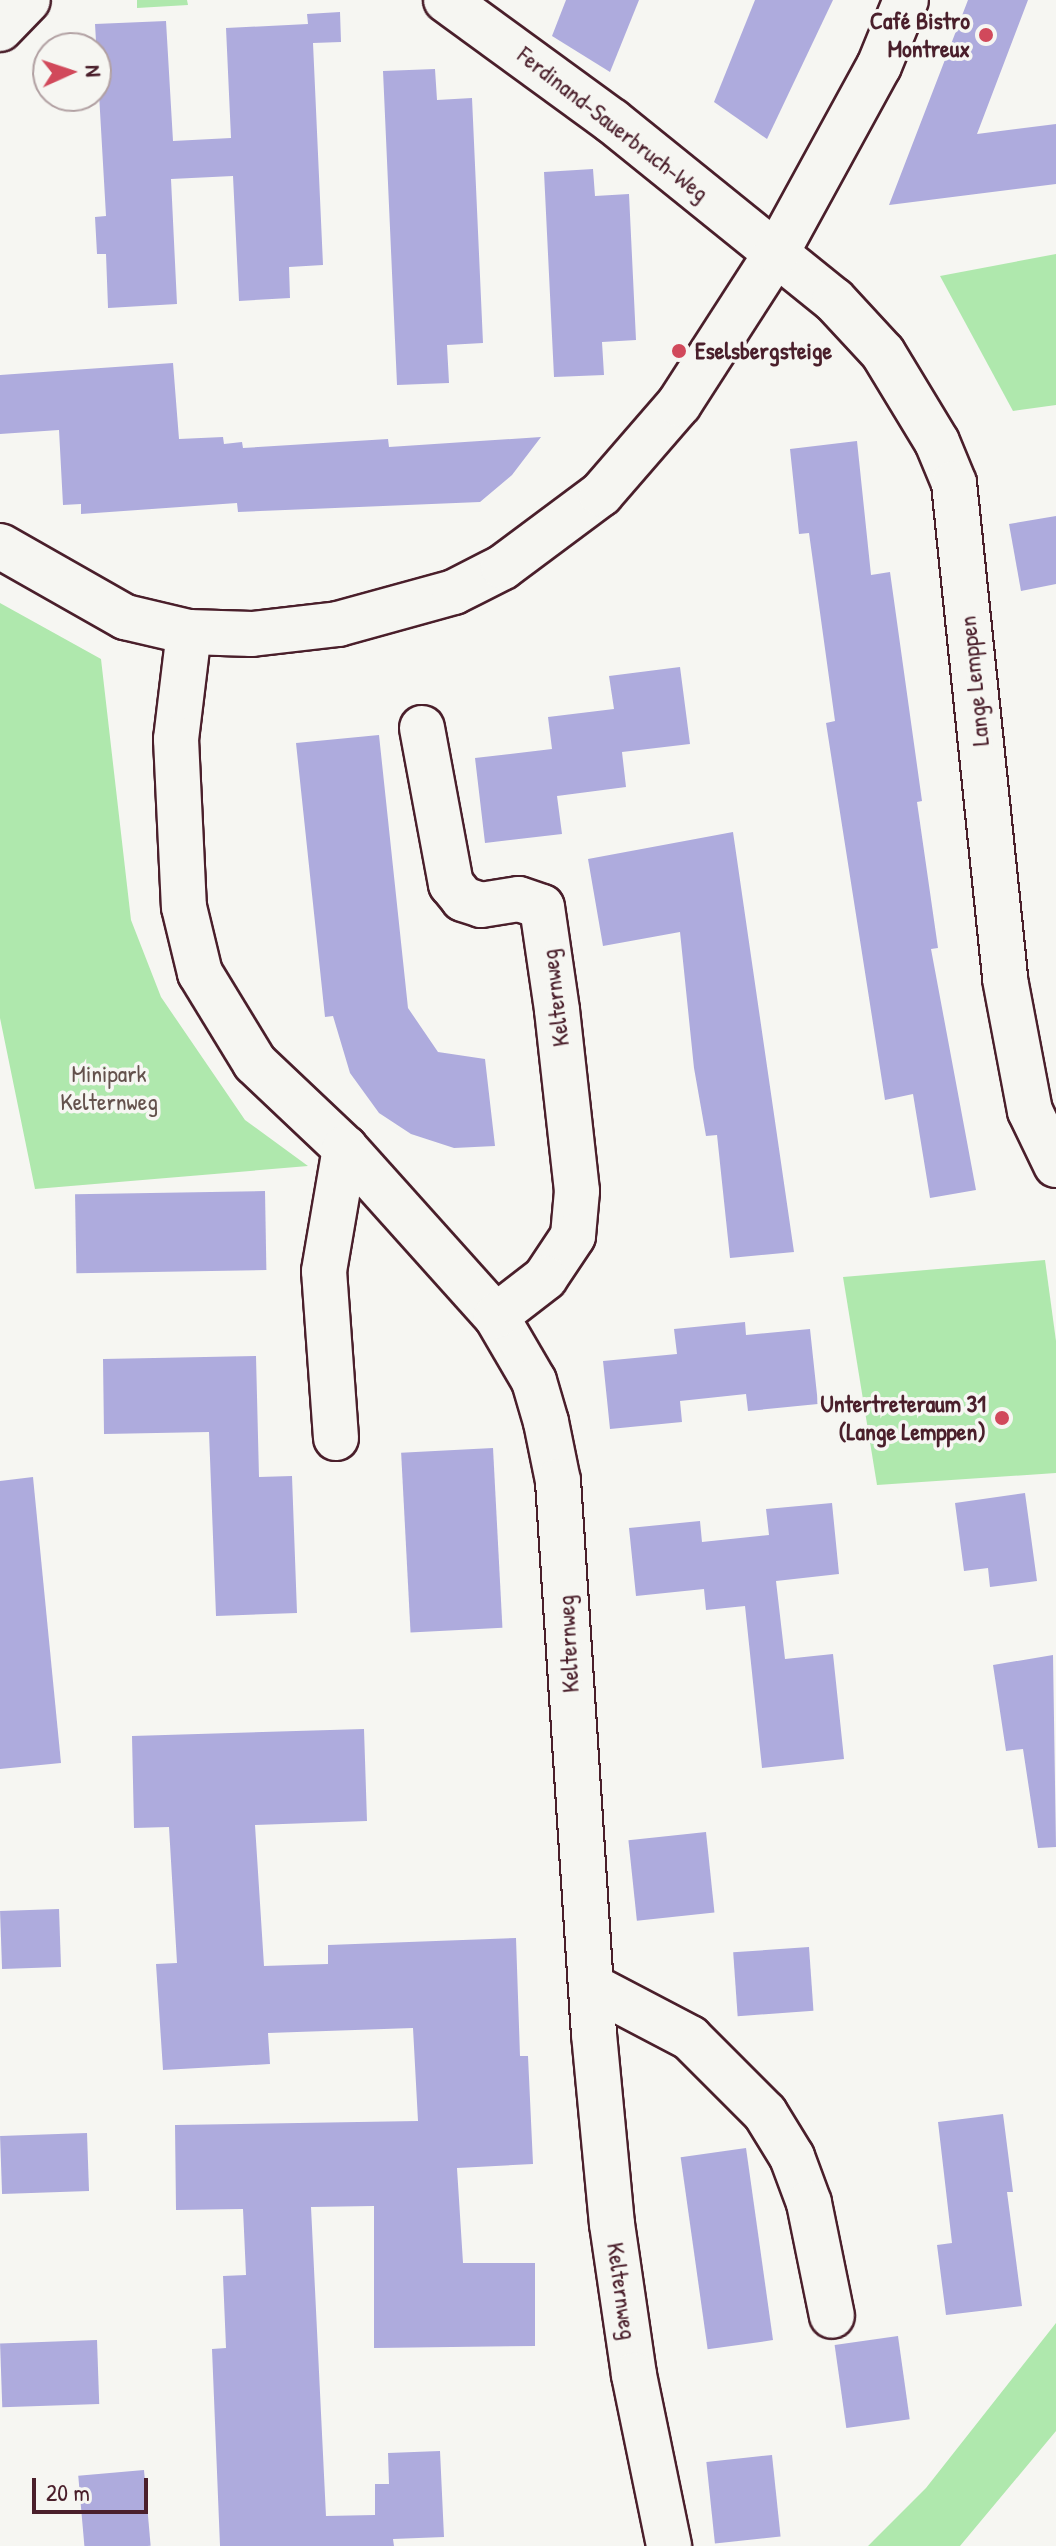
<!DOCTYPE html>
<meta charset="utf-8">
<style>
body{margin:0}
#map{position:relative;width:1056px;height:2546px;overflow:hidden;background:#f6f6f2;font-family:"Patrick Hand",sans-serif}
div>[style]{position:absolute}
.green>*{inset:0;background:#afe8ad}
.building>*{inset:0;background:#aeabdd;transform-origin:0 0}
.roads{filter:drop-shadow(2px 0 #4a1f2b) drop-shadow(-2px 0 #4a1f2b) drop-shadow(0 2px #4a1f2b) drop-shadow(0 -2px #4a1f2b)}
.minor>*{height:44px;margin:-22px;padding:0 22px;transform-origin:22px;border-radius:22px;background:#f6f6f2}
.dots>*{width:22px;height:22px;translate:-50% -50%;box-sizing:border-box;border:4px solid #f6f6f2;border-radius:50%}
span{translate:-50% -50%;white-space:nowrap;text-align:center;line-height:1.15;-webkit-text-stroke:7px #f6f6f2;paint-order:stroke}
.poi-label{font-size:24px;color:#4a1f2b;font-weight:700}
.right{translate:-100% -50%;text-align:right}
.left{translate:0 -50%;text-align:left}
.street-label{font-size:24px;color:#4a1f2b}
.park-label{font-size:24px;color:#63514c}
.north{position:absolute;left:32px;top:32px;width:80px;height:80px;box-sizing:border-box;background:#f6f6f2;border:2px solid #b1a0a2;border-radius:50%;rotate:87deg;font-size:22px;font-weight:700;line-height:32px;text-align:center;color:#4a1f2b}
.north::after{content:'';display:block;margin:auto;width:28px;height:36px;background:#d1495b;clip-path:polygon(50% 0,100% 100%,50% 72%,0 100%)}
.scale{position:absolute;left:32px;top:2478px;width:116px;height:36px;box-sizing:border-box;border:4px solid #4a1f2b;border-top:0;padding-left:10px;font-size:24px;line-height:28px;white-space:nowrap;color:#4a1f2b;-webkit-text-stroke:6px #f6f6f2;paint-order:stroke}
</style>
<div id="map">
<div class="green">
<i style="clip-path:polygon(137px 0,187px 0,188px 5px,137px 8px)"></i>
<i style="clip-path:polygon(1056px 254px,1056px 405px,1013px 411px,940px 276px)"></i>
<i style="clip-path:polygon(0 603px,101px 659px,131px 920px,161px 997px,245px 1120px,308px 1166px,35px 1189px,0 1018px)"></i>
<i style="clip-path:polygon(1045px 1260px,1056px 1341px,1056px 1473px,877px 1485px,843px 1277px)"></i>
<i style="clip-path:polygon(1056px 2323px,1056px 2431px,960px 2546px,868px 2546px,926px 2488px)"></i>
</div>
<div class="building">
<i style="clip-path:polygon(566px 0,639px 0,610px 72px,552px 36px)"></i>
<i style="clip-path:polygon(755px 0,833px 0,767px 139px,714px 102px)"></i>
<i style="clip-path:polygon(968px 0,1028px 0,977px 134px,1056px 124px,1056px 184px,889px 205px)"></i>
<i style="clip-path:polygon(340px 12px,341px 42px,313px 43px,323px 265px,289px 267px,290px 298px,239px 301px,233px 176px,171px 179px,177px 304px,108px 308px,106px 254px,97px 254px,95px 217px,106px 216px,95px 24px,166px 21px,173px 141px,231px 138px,226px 28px,308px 24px,307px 14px)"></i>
<i style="clip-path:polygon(435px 69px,437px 100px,472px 98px,483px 343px,447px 345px,449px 383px,397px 385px,383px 71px)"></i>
<i style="clip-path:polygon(593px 169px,595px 196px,629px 194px,636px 340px,602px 342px,604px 375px,554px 377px,544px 172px)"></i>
<i style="clip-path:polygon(173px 363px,179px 439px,223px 437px,224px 444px,242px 442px,243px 448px,388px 439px,389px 447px,541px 437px,512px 475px,480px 502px,238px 512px,237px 503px,81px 514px,81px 504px,63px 505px,59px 430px,0 434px,0 375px)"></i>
<i style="clip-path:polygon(857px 441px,871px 575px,890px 572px,922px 801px,917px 802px,938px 948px,931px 949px,976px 1190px,930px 1198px,913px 1094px,885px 1100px,826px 723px,835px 721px,809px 533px,799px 534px,790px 449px)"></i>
<i style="clip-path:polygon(1056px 516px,1056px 584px,1021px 591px,1009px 524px)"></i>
<i style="clip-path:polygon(680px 667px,690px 744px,622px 752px,626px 787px,557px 796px,562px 834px,485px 843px,475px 758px,552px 749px,548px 717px,614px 709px,609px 676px)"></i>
<i style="clip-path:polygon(379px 735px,408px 1008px,438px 1052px,485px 1059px,495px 1146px,454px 1148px,411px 1134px,379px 1113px,350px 1073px,333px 1016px,325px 1017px,296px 743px)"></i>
<i style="clip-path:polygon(733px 832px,794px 1252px,730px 1258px,717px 1135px,706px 1136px,694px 1068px,680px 932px,603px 946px,588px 859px)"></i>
<i style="left:265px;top:1191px;width:79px;height:190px;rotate:89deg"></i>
<i style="clip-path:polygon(745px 1322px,746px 1335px,810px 1329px,818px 1404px,748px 1411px,746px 1394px,680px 1401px,682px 1422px,610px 1429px,603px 1361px,677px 1354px,674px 1329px)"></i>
<i style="clip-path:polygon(256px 1356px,259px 1477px,292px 1476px,297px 1613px,216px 1616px,209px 1432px,104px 1434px,103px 1359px)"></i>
<i style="left:493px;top:1448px;width:180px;height:92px;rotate:87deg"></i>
<i style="clip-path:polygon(33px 1477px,61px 1763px,0 1769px,0 1481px)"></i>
<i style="clip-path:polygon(1025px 1493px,1037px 1581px,990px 1587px,988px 1568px,964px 1571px,955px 1503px)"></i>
<i style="clip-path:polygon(832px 1503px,839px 1574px,776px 1581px,785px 1659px,833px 1654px,844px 1759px,762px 1768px,745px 1606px,706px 1610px,704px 1589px,636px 1596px,629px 1528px,700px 1521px,702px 1542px,769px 1535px,766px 1509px)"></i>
<i style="clip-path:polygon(1053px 1655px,1056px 1847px,1038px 1848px,1023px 1749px,1006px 1751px,993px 1665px)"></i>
<i style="clip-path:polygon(364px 1729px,367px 1821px,255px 1825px,264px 1966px,328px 1964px,328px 1945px,516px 1938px,520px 2056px,528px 2056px,533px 2164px,457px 2168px,463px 2263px,535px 2263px,535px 2346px,374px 2348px,374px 2206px,311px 2207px,326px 2516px,375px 2515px,375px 2484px,389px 2484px,388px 2453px,440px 2451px,444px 2537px,393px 2539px,394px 2546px,220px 2546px,212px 2349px,226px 2348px,223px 2276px,246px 2275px,243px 2209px,176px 2210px,175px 2125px,418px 2121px,413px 2028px,268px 2033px,270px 2064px,163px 2070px,156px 1964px,177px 1963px,169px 1827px,134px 1828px,132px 1736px)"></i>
<i style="left:706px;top:1832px;width:81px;height:78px;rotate:84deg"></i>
<i style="left:59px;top:1909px;width:58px;height:59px;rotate:88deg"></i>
<i style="left:809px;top:1947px;width:64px;height:76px;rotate:86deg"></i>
<i style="clip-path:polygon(1003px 2114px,1013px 2192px,1007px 2192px,1022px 2306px,946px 2315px,937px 2245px,952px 2243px,938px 2122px)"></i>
<i style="left:87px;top:2133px;width:58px;height:87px;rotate:88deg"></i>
<i style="left:746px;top:2148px;width:194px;height:66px;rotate:82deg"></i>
<i style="left:898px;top:2336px;width:84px;height:64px;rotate:82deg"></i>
<i style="left:97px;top:2340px;width:64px;height:97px;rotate:88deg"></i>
<i style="left:772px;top:2455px;width:82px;height:66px;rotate:84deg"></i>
<i style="left:144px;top:2470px;width:76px;height:66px;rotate:85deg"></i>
</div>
<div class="roads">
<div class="minor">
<i style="left:446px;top:0;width:205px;rotate:36.1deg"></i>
<i style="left:612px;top:121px;width:285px;rotate:38.9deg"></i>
<i style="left:834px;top:300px;width:72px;rotate:47.2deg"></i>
<i style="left:883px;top:353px;width:104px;rotate:58.8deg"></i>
<i style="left:937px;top:442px;width:44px;rotate:67.5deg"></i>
<i style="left:954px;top:483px;width:499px;rotate:84.1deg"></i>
<i style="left:1005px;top:979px;width:134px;rotate:79.3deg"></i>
<i style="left:1030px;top:1111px;width:60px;rotate:64.3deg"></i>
<i style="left:0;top:29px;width:40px;rotate:-46deg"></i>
<i style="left:0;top:546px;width:144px;rotate:29.6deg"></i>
<i style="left:125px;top:617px;width:66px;rotate:13.2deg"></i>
<i style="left:189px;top:632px;width:63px;rotate:1.8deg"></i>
<i style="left:252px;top:634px;width:87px;rotate:-6.6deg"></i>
<i style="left:338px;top:624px;width:120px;rotate:-15.4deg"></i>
<i style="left:454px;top:592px;width:55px;rotate:-27deg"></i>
<i style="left:503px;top:567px;width:122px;rotate:-36.7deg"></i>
<i style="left:601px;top:494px;width:119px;rotate:-49.1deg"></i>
<i style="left:679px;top:404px;width:181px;rotate:-57.2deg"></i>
<i style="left:777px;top:252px;width:212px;rotate:-61.3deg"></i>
<i style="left:879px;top:66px;width:71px;rotate:-67.8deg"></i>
<i style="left:189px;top:632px;width:108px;rotate:96.9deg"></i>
<i style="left:176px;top:739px;width:168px;rotate:87.3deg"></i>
<i style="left:184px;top:907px;width:68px;rotate:76.4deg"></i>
<i style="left:200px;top:973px;width:105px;rotate:58.6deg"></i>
<i style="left:255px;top:1063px;width:124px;rotate:43.4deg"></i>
<i style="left:345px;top:1148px;width:226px;rotate:48.1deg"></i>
<i style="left:496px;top:1316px;width:75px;rotate:59.7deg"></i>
<i style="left:534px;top:1381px;width:43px;rotate:73.7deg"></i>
<i style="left:546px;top:1422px;width:60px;rotate:78.5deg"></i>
<i style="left:558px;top:1481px;width:554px;rotate:86.28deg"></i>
<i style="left:594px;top:2034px;width:191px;rotate:84.6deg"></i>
<i style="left:612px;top:2224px;width:153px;rotate:81.7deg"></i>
<i style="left:634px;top:2375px;width:175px;rotate:78.4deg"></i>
<i style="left:422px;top:728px;width:159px;rotate:79.5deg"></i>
<i style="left:451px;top:884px;width:19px;rotate:51deg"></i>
<i style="left:463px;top:899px;width:19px;rotate:18deg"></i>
<i style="left:481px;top:905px;width:38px;rotate:-9deg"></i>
<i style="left:519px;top:899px;width:24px;rotate:19deg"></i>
<i style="left:542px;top:907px;width:104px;rotate:81.7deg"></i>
<i style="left:557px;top:1010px;width:182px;rotate:83.7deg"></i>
<i style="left:577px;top:1191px;width:45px;rotate:95.1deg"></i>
<i style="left:573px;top:1236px;width:50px;rotate:123.7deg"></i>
<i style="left:545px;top:1278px;width:62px;rotate:142.2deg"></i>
<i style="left:336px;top:1438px;width:167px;rotate:-94.1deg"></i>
<i style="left:324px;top:1271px;width:125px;rotate:-80.3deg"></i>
<i style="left:591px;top:1986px;width:112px;rotate:27.7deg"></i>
<i style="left:690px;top:2038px;width:106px;rotate:45deg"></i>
<i style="left:765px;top:2113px;width:52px;rotate:58.5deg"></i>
<i style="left:792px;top:2157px;width:49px;rotate:69.7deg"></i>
<i style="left:809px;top:2203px;width:115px;rotate:78.5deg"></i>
</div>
</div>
<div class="dots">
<i style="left:986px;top:35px;background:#d1495b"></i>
<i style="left:679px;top:351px;background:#d1495b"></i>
<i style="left:1002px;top:1418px;background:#d1495b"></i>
</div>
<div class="poi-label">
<span class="right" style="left:970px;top:35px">Café Bistro<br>Montreux</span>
<span class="left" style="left:695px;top:351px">Eselsbergsteige</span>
<span class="right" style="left:986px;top:1418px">Untertreteraum 31<br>(Lange Lemppen)</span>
</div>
<div class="street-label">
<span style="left:613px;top:124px;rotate:38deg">Ferdinand-Sauerbruch-Weg</span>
<span style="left:974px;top:681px;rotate:-96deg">Lange Lemppen</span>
<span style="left:555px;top:998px;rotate:-97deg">Kelternweg</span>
<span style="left:568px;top:1644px;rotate:-93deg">Kelternweg</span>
<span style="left:622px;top:2291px;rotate:82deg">Kelternweg</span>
</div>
<div class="park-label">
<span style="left:109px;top:1088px">Minipark<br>Kelternweg</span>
</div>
<div class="north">N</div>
<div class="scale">20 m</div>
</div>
